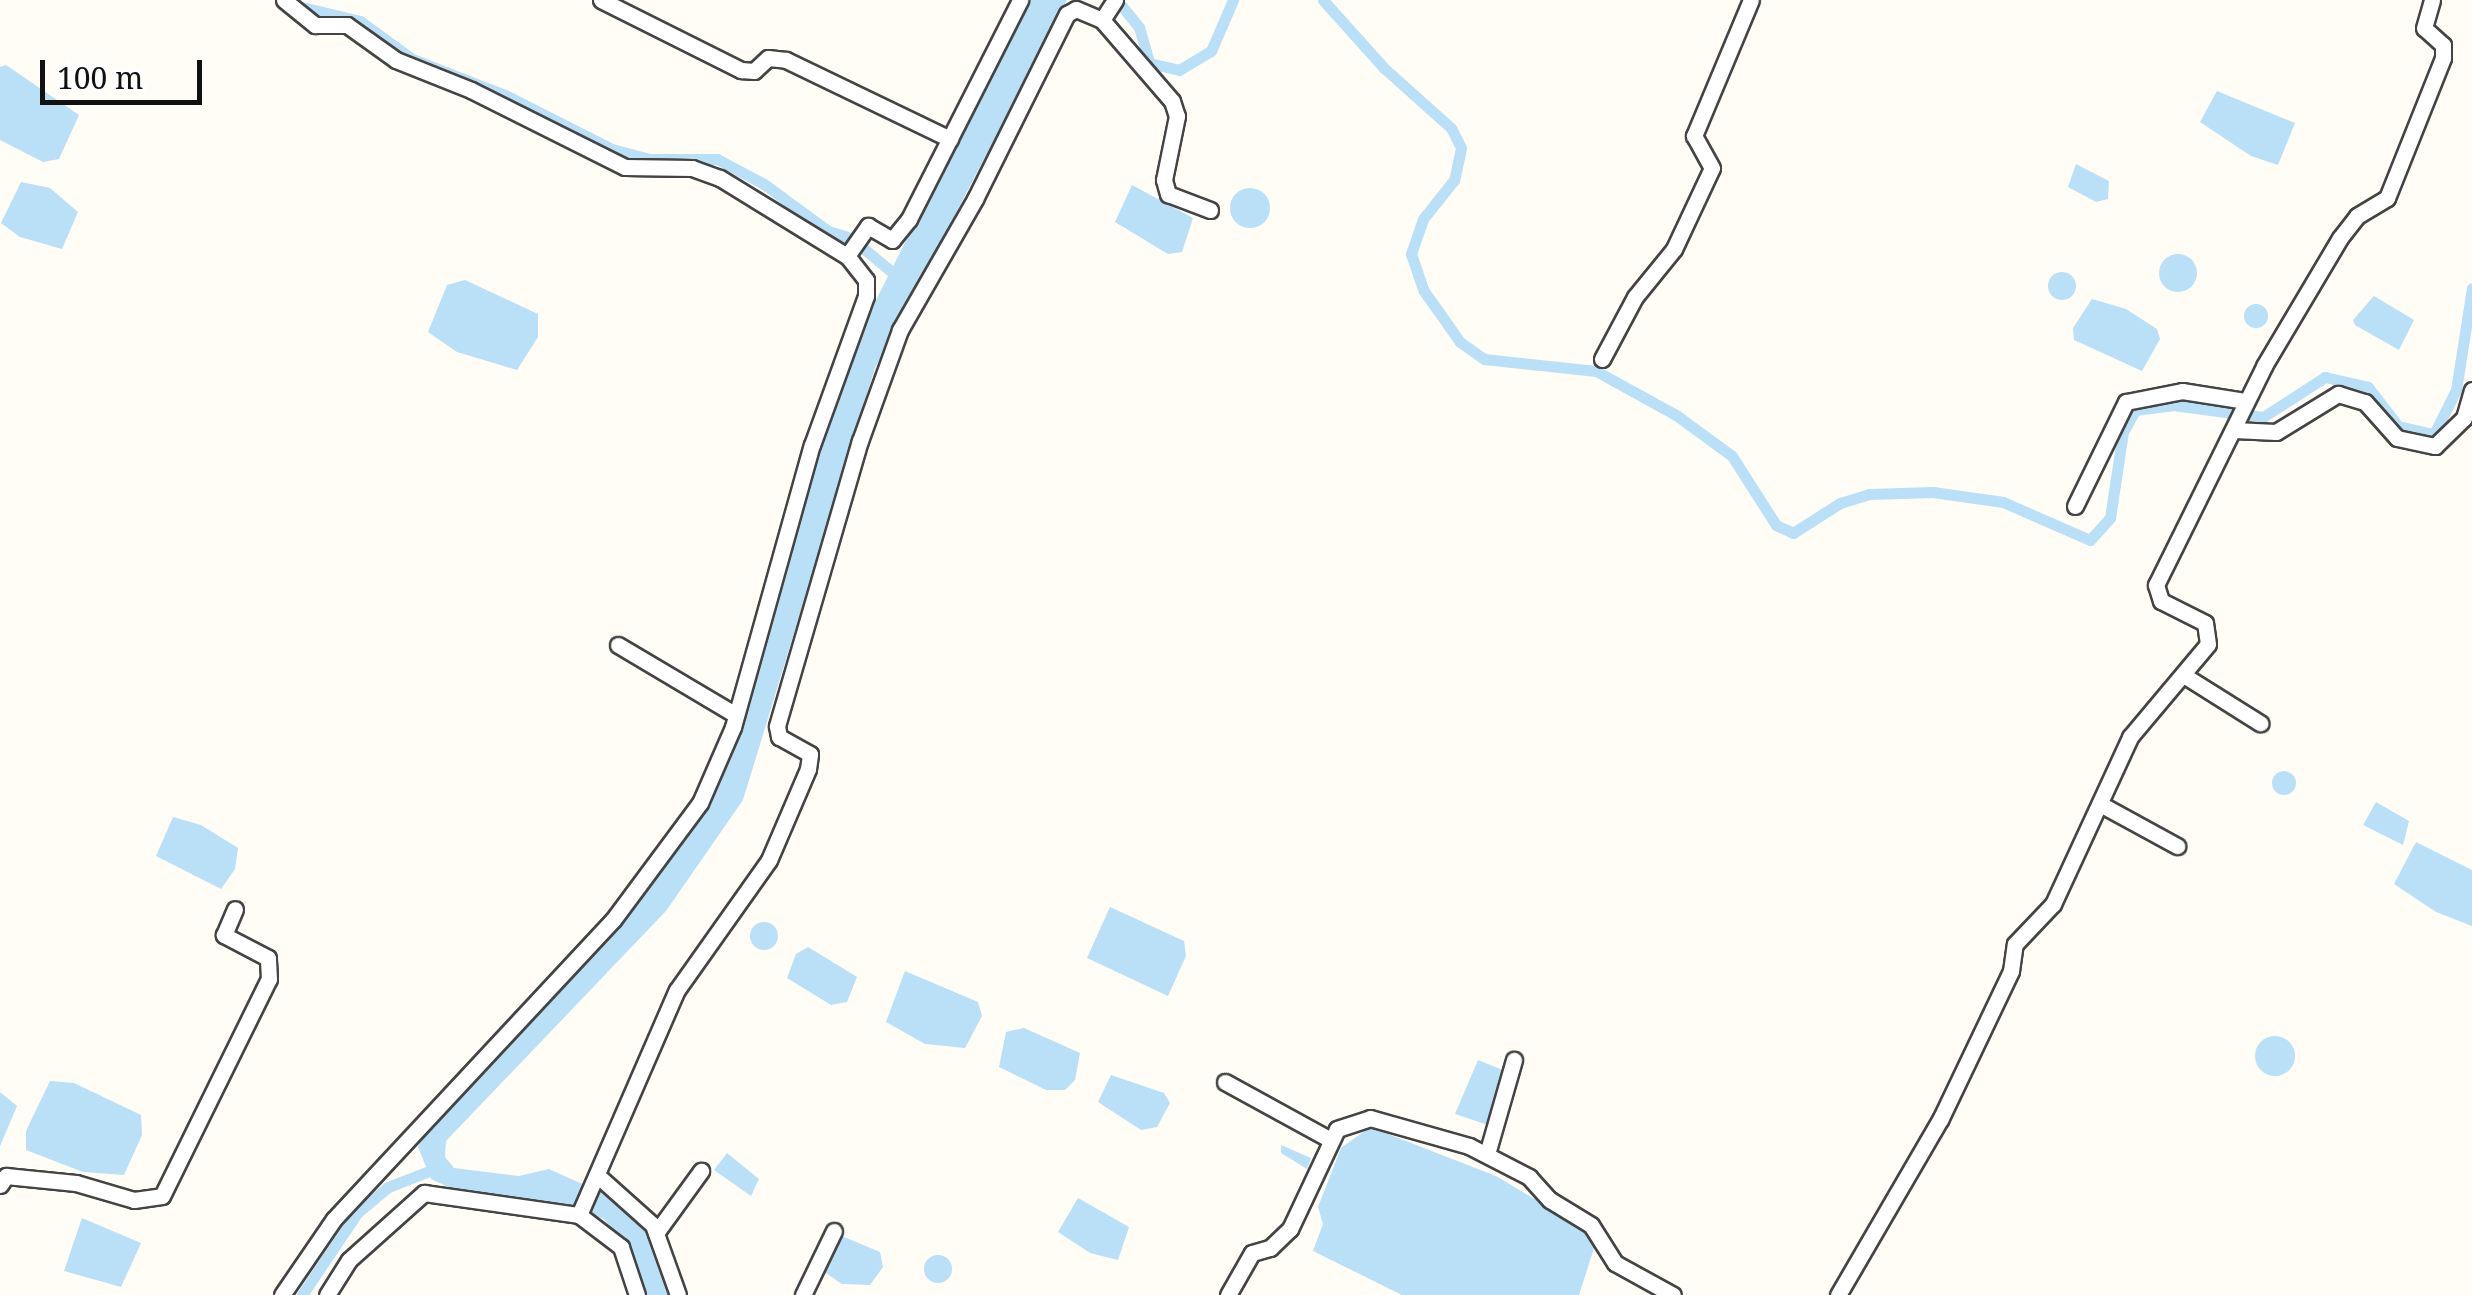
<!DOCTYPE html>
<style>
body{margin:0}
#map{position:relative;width:2472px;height:1295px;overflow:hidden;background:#fffdf5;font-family:"Noto Serif",serif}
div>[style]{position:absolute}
.water>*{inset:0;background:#b9e0f7}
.round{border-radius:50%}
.canal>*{height:11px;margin:-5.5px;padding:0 5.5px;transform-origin:5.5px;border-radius:5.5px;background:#b9e0f7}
.roads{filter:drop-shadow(2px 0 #444) drop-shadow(-2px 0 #444) drop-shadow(0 2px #444) drop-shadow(0 -2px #444)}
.minor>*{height:15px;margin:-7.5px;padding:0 7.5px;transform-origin:7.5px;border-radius:7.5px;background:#fff}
span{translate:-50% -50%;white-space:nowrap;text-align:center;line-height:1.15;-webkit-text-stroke:10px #fff;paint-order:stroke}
.scale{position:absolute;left:40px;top:60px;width:162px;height:45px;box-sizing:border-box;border:5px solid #111;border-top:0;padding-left:12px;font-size:30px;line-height:35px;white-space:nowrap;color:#111;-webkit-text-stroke:8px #fff;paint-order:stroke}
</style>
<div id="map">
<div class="water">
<i style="clip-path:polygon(1028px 0,1067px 0,875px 368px,743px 800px,666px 911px,446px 1141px,445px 1157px,454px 1168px,519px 1176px,549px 1169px,636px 1208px,672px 1295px,644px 1295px,632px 1257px,604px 1219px,564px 1205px,453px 1189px,431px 1179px,418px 1147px,427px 1127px,655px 879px,705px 811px,747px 704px,841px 369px)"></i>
<i style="clip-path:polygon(6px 65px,79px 115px,59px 159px,43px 162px,0 140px,0 67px)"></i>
<i style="clip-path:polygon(2217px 91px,2295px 123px,2278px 165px,2251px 156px,2200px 122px)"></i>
<i style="clip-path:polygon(2076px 164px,2109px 181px,2108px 199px,2096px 202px,2068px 187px)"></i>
<i style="clip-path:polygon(21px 182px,50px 188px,78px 212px,62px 249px,20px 237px,1px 223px)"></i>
<i style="clip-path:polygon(1132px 185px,1193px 218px,1182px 252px,1168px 254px,1115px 222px)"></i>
<i class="round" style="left:1230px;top:188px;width:40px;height:40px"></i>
<i class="round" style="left:2159px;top:254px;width:38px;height:38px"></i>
<i class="round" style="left:2048px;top:272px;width:28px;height:28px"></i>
<i style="clip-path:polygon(465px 280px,538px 314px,538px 337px,517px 370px,457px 352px,428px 332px,447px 285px)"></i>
<i style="clip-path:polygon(2374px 296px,2414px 320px,2399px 350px,2355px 325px,2353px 320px)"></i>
<i style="clip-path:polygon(2092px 299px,2126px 309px,2157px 329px,2160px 339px,2142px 371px,2074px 340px,2073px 328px)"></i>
<i class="round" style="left:2244px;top:304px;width:24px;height:24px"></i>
<i class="round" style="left:2272px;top:771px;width:24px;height:24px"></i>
<i style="clip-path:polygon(2376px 802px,2409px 821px,2403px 845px,2363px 825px)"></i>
<i style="clip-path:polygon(173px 817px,201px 825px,238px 848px,235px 869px,221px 889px,156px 856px)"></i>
<i style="clip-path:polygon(2416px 842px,2472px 870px,2472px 926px,2436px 912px,2394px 884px)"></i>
<i style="clip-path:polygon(1110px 907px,1184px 941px,1186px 956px,1168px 996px,1087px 958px)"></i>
<i class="round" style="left:750px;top:922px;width:28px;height:28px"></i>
<i style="clip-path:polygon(808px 947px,857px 977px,847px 1002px,831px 1005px,787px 978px,796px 954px)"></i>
<i style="clip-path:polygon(905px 971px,978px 1002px,982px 1016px,965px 1048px,925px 1044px,886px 1022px)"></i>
<i style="clip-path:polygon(1024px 1028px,1080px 1053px,1075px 1080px,1065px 1090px,1046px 1090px,999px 1067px,1006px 1032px)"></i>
<i class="round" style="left:2255px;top:1036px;width:40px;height:40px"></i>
<i style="clip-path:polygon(1478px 1060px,1505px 1071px,1488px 1125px,1455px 1114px)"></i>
<i style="clip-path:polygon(1111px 1075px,1164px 1093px,1170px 1103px,1157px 1127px,1141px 1130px,1098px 1102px)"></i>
<i style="clip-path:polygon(50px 1081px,74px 1083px,141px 1115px,142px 1135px,124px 1175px,83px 1172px,26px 1150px,26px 1131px)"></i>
<i style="clip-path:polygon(0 1092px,17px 1106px,0 1146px)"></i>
<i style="clip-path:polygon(1370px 1127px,1496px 1176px,1583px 1228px,1595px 1245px,1579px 1295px,1402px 1295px,1313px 1251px,1323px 1224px,1318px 1207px,1341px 1148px)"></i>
<i style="clip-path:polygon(1281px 1145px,1311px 1158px,1307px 1169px,1281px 1153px)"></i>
<i style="clip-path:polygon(727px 1153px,759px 1179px,751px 1196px,714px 1170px)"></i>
<i style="clip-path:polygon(1078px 1198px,1129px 1227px,1118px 1260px,1090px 1253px,1058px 1232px)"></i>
<i style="clip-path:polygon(82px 1218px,141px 1243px,121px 1287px,64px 1271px)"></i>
<i style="clip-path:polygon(837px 1234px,880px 1252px,883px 1267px,870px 1285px,842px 1284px,824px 1272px)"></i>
<i class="round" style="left:924px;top:1255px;width:28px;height:28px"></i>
</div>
<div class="canal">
<i style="left:1117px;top:0;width:35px;rotate:51deg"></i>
<i style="left:1139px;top:27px;width:37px;rotate:74deg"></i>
<i style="left:1149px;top:63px;width:31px;rotate:13deg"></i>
<i style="left:1179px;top:70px;width:37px;rotate:-31deg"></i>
<i style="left:1211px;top:51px;width:56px;rotate:-66.7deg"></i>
<i style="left:1323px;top:0;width:91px;rotate:48.1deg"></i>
<i style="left:1384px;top:68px;width:90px;rotate:41.8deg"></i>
<i style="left:1451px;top:128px;width:22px;rotate:63deg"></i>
<i style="left:1461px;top:148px;width:33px;rotate:102deg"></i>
<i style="left:1454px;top:180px;width:50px;rotate:128.5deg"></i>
<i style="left:1423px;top:219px;width:37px;rotate:109deg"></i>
<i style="left:1411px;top:254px;width:39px;rotate:71deg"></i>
<i style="left:1424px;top:291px;width:62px;rotate:54.8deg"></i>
<i style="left:1460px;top:342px;width:29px;rotate:35deg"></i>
<i style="left:1484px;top:359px;width:113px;rotate:6.1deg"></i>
<i style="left:1596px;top:371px;width:91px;rotate:28.8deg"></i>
<i style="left:1676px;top:415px;width:69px;rotate:36.2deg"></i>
<i style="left:1732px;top:456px;width:82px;rotate:57.5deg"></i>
<i style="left:1776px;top:525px;width:19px;rotate:25deg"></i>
<i style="left:1793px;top:533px;width:56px;rotate:-32.6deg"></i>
<i style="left:1840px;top:503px;width:30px;rotate:-17deg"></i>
<i style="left:1869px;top:494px;width:64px;rotate:-1.8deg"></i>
<i style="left:1933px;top:492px;width:71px;rotate:8.1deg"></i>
<i style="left:2003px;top:502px;width:95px;rotate:23.6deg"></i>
<i style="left:2090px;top:540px;width:30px;rotate:-48deg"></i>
<i style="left:2110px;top:518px;width:87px;rotate:-81.4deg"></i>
<i style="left:2123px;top:432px;width:25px;rotate:-61deg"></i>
<i style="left:2135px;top:410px;width:38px;rotate:-7deg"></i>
<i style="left:2173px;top:405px;width:91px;rotate:7.6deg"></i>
<i style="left:2263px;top:417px;width:74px;rotate:-32.8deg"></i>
<i style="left:2325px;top:377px;width:44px;rotate:13.1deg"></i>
<i style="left:2368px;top:387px;width:49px;rotate:52.4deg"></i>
<i style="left:2398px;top:426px;width:37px;rotate:13deg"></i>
<i style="left:2434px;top:434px;width:49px;rotate:-63.4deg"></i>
<i style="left:2456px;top:390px;width:103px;rotate:-81.1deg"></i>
<i style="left:302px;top:7px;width:60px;rotate:13.6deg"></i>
<i style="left:360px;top:21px;width:64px;rotate:36.2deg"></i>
<i style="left:412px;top:59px;width:100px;rotate:21.2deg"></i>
<i style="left:505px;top:95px;width:120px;rotate:26.8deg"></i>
<i style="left:612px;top:149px;width:39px;rotate:15deg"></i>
<i style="left:650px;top:159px;width:67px"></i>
<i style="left:717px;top:159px;width:53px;rotate:28deg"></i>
<i style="left:764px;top:184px;width:79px;rotate:36.3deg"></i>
<i style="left:828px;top:231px;width:24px;rotate:17deg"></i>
<i style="left:851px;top:238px;width:61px;rotate:39.7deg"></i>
<i style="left:302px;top:1295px;width:99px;rotate:-56.1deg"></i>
<i style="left:357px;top:1213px;width:40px;rotate:-40deg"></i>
<i style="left:388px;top:1187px;width:53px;rotate:-21.2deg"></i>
</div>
<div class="roads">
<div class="minor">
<i style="left:284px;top:0;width:40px;rotate:39deg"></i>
<i style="left:315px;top:25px;width:32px"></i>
<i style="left:347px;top:25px;width:60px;rotate:35.5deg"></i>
<i style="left:396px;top:60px;width:81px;rotate:21.8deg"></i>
<i style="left:471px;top:90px;width:172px;rotate:26.6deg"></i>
<i style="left:625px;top:167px;width:67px;rotate:0.9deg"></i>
<i style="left:692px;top:168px;width:30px;rotate:20deg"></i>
<i style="left:720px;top:178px;width:149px;rotate:31.6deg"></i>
<i style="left:601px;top:0;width:157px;rotate:26.6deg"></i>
<i style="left:741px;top:70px;width:13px;rotate:4deg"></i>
<i style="left:754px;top:71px;width:19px;rotate:-43deg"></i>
<i style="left:768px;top:58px;width:18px;rotate:6deg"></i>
<i style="left:786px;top:60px;width:182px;rotate:25.7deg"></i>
<i style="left:1102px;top:20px;width:107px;rotate:49.2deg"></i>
<i style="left:1172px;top:101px;width:16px;rotate:72deg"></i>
<i style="left:1177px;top:116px;width:65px;rotate:101.5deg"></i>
<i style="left:1164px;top:180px;width:15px;rotate:74deg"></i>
<i style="left:1168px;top:194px;width:45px;rotate:20.9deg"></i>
<i style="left:1602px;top:359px;width:70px;rotate:-62deg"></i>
<i style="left:1635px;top:297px;width:62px;rotate:-50.9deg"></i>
<i style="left:1674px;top:249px;width:89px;rotate:-64.9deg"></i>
<i style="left:1712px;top:168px;width:37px;rotate:-119deg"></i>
<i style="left:1694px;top:136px;width:147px;rotate:-67.3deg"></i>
<i style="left:2234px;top:430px;width:42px;rotate:2.7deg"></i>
<i style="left:2276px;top:432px;width:73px;rotate:-31.5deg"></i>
<i style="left:2338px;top:394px;width:28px;rotate:17deg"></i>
<i style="left:2365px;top:402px;width:48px;rotate:48.4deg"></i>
<i style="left:2397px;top:438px;width:39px;rotate:12deg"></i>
<i style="left:2435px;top:446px;width:40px;rotate:-44deg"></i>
<i style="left:2464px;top:418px;width:29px;rotate:-74deg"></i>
<i style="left:2075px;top:506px;width:116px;rotate:-63.9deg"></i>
<i style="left:2126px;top:402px;width:57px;rotate:-11.1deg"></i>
<i style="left:2182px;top:391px;width:65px;rotate:8.9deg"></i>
<i style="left:618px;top:645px;width:137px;rotate:30.7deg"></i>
<i style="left:2185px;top:676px;width:89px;rotate:32.1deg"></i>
<i style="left:2100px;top:804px;width:88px;rotate:28.6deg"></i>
<i style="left:1225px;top:1082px;width:121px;rotate:28.7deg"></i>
<i style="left:1487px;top:1154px;width:98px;rotate:-74deg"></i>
<i style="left:597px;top:1175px;width:75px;rotate:41.8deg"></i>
<i style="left:653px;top:1225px;width:74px;rotate:70.3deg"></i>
<i style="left:0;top:1185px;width:11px;rotate:-56deg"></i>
<i style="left:6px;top:1176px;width:70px;rotate:5.7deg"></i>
<i style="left:76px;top:1183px;width:60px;rotate:16.3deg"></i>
<i style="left:134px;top:1200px;width:28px;rotate:-8deg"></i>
<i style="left:162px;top:1196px;width:242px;rotate:-63.8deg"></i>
<i style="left:269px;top:979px;width:21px;rotate:-93deg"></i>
<i style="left:268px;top:958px;width:50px;rotate:-152.4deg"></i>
<i style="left:224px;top:935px;width:28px;rotate:-67deg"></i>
<i style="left:579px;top:1215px;width:53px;rotate:37.3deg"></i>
<i style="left:621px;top:1247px;width:51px;rotate:71.6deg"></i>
<i style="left:656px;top:1233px;width:77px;rotate:-54deg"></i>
<i style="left:282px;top:1295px;width:92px;rotate:-55.6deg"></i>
<i style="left:334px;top:1219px;width:409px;rotate:-47deg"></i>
<i style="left:613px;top:920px;width:146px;rotate:-53.4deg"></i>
<i style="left:700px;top:803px;width:83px;rotate:-66.5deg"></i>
<i style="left:733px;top:727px;width:293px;rotate:-74.4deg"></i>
<i style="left:812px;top:445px;width:158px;rotate:-70.1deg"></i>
<i style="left:866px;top:296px;width:16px;rotate:-90deg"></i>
<i style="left:866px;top:280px;width:31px;rotate:-128deg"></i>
<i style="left:847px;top:256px;width:37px;rotate:-55deg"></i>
<i style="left:868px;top:226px;width:28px;rotate:30deg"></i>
<i style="left:892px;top:240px;width:27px;rotate:-51deg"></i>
<i style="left:909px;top:219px;width:246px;rotate:-63.1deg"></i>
<i style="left:327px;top:1295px;width:41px;rotate:-57.8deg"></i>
<i style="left:349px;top:1260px;width:101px;rotate:-41.8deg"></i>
<i style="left:424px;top:1193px;width:157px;rotate:8.1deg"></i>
<i style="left:579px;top:1215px;width:245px;rotate:-66.5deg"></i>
<i style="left:677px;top:990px;width:159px;rotate:-54.7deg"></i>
<i style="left:769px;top:860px;width:99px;rotate:-66.8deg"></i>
<i style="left:808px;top:769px;width:15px;rotate:-82deg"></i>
<i style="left:810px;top:754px;width:35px;rotate:-151deg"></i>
<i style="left:779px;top:737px;width:11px;rotate:-100deg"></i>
<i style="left:777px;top:726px;width:297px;rotate:-73.8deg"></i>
<i style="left:860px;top:441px;width:118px;rotate:-70.2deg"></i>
<i style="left:900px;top:330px;width:151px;rotate:-60.2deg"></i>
<i style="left:975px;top:199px;width:207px;rotate:-63.6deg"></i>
<i style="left:1067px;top:14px;width:10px;rotate:-29deg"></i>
<i style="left:1076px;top:9px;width:28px;rotate:23deg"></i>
<i style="left:1102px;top:20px;width:24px;rotate:-57deg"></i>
<i style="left:803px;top:1295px;width:71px;rotate:-64.2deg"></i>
<i style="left:1228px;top:1295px;width:48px;rotate:-60.3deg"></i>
<i style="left:1252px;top:1253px;width:19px;rotate:-16deg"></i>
<i style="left:1270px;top:1248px;width:28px;rotate:-44deg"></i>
<i style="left:1290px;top:1229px;width:110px;rotate:-64.8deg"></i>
<i style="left:1337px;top:1129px;width:35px;rotate:-18deg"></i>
<i style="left:1370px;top:1118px;width:103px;rotate:15.8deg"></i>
<i style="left:1469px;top:1146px;width:68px;rotate:27.3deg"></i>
<i style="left:1529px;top:1177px;width:31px;rotate:48deg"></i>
<i style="left:1550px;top:1200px;width:48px;rotate:31.4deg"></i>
<i style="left:1591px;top:1225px;width:45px;rotate:57.7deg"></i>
<i style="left:1615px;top:1263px;width:66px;rotate:28.9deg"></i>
<i style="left:1838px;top:1295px;width:203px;rotate:-59.8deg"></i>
<i style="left:1940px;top:1120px;width:165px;rotate:-64.5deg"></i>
<i style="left:2011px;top:971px;width:27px;rotate:-82deg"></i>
<i style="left:2015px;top:944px;width:55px;rotate:-46.5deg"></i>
<i style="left:2053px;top:904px;width:184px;rotate:-65.2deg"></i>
<i style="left:2130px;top:737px;width:121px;rotate:-50deg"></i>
<i style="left:2208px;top:644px;width:21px;rotate:-98deg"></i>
<i style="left:2205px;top:623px;width:49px;rotate:-153.4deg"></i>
<i style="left:2161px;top:601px;width:17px;rotate:-107deg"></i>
<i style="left:2156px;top:585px;width:244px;rotate:-63.7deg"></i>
<i style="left:2264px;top:366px;width:149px;rotate:-59.3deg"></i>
<i style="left:2340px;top:238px;width:28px;rotate:-52deg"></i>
<i style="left:2357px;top:216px;width:35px;rotate:-31deg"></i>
<i style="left:2387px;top:198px;width:151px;rotate:-68.2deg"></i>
<i style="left:2443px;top:58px;width:13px;rotate:-90deg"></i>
<i style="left:2443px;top:45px;width:25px;rotate:-138deg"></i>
<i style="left:2424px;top:28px;width:29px;rotate:-74deg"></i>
</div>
</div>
<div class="scale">100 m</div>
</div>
